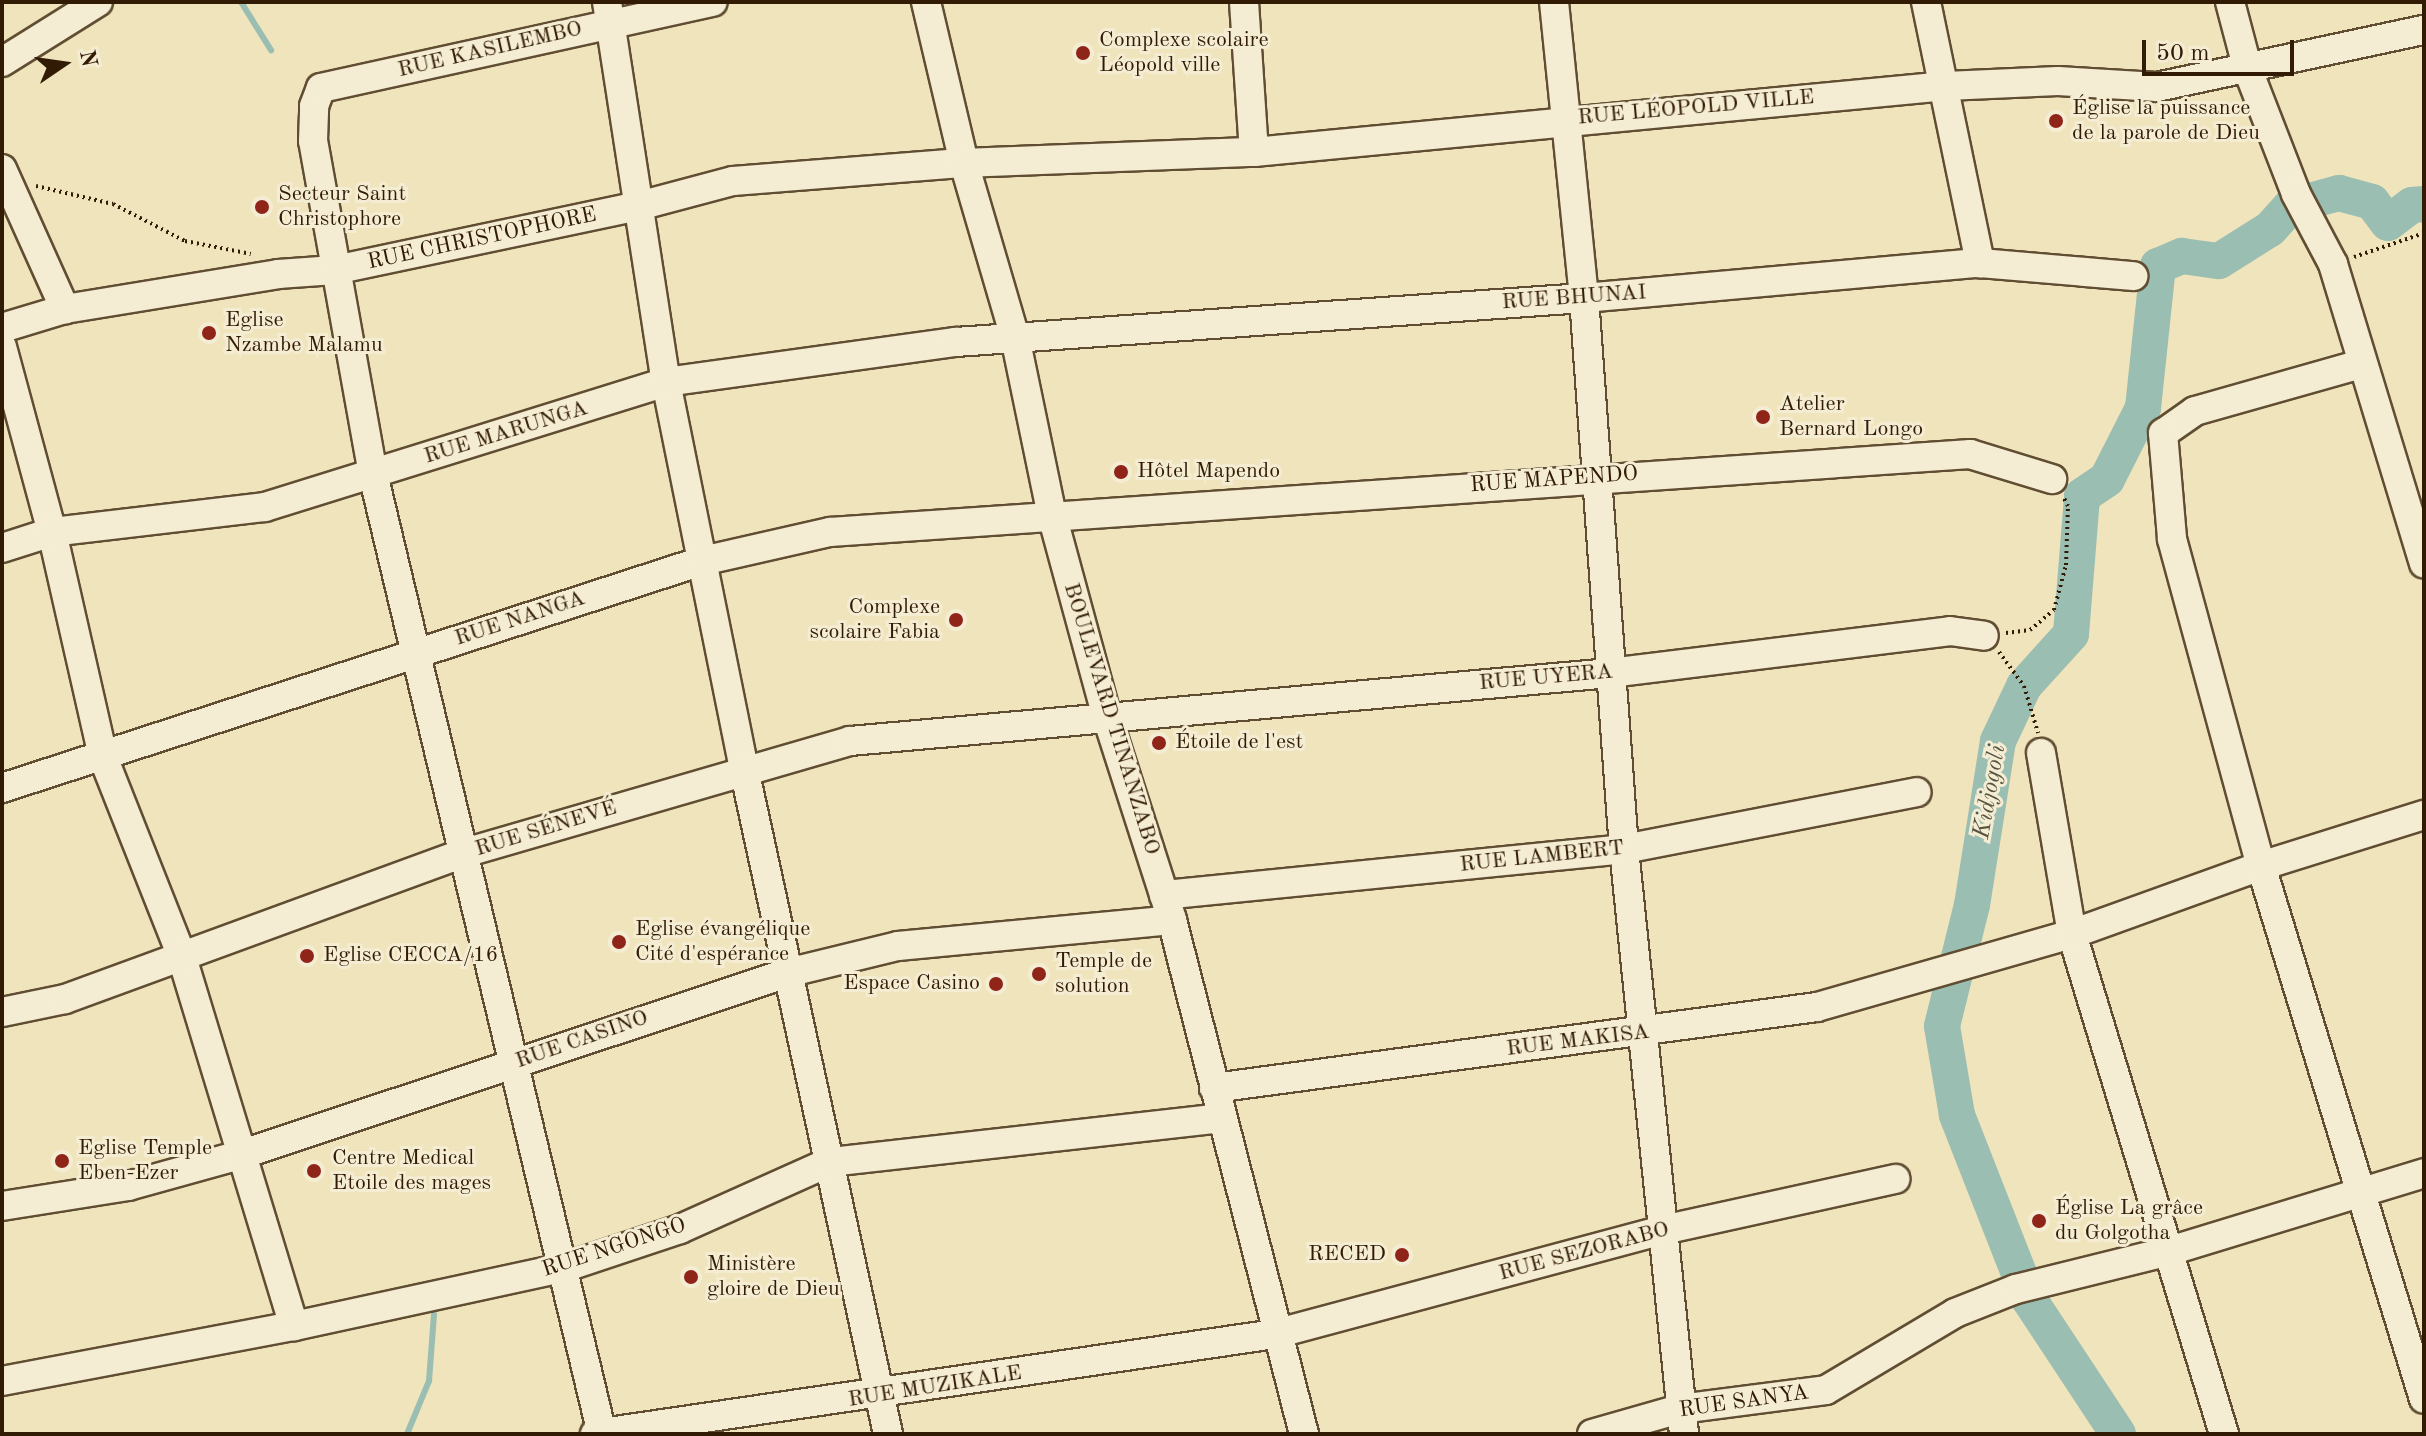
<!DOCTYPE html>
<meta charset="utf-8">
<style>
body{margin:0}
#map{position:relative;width:2426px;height:1436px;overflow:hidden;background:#efe4bc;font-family:"Old Standard TT",serif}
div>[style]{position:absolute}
.stream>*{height:6px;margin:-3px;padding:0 3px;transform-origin:3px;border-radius:3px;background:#9abeb2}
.river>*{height:36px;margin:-18px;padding:0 18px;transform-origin:18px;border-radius:18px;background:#9abeb2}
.path>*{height:4px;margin-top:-2px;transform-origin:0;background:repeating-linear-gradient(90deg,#311b04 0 2px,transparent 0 6px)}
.roads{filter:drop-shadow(2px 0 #604d32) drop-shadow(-2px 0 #604d32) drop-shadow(0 2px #604d32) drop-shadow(0 -2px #604d32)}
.minor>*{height:28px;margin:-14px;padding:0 14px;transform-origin:14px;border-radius:14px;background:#f5edd3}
.dots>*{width:22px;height:22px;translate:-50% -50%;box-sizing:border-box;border:4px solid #f5edd3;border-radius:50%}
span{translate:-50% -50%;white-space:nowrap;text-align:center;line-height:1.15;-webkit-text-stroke:6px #f5edd3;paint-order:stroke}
.poi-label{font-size:22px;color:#311b04}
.left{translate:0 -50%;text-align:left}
.right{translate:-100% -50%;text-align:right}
.street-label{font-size:22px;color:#311b04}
.water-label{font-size:24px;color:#565441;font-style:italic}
.frame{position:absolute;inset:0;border:4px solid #311b04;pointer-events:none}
.north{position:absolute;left:24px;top:24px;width:80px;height:80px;-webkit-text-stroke:6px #f5edd3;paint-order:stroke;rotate:77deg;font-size:22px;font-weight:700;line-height:32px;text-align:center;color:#311b04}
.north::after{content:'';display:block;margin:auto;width:28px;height:36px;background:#311b04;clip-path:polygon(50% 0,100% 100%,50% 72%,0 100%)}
.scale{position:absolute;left:2142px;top:40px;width:152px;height:36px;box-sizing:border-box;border:4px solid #311b04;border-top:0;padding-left:10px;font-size:24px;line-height:28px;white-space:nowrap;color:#311b04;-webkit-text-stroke:6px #f5edd3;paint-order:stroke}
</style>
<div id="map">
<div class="stream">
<i style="left:241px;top:2px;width:57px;rotate:58deg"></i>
<i style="left:407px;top:1434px;width:57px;rotate:-67.5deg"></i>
<i style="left:429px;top:1381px;width:67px;rotate:-85.7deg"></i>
</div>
<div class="river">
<i style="left:2118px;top:1434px;width:162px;rotate:-123.4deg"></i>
<i style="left:2029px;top:1299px;width:198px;rotate:-111.4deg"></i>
<i style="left:1957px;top:1115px;width:90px;rotate:-99.6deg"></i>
<i style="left:1942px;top:1026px;width:125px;rotate:-76.1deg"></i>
<i style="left:1972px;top:905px;width:166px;rotate:-81deg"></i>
<i style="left:1998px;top:741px;width:61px;rotate:-64.7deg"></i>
<i style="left:2024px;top:686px;width:70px;rotate:-47.9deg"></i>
<i style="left:2071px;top:634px;width:138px;rotate:-85.4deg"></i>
<i style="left:2082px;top:496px;width:30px;rotate:-34deg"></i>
<i style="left:2107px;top:479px;width:80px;rotate:-63.1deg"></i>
<i style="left:2143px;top:408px;width:143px;rotate:-84deg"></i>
<i style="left:2158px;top:266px;width:26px;rotate:-23deg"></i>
<i style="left:2182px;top:256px;width:37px;rotate:8deg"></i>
<i style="left:2219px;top:261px;width:60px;rotate:-32.1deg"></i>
<i style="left:2270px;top:229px;width:31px;rotate:-48deg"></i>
<i style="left:2291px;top:206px;width:50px;rotate:-15.2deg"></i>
<i style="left:2339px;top:193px;width:34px;rotate:15deg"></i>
<i style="left:2372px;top:202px;width:26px;rotate:53deg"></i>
<i style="left:2388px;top:223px;width:30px;rotate:-37deg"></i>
<i style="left:2412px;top:205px;width:12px;rotate:-5deg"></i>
</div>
<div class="path">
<i style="left:36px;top:186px;width:79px;rotate:13.2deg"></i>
<i style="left:113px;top:204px;width:81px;rotate:27.2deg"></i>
<i style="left:185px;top:241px;width:67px;rotate:11.1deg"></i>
<i style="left:2354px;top:257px;width:74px;rotate:-18.9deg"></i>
<i style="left:2006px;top:633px;width:24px;rotate:-7deg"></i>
<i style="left:2030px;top:630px;width:31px;rotate:-40deg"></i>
<i style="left:2054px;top:610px;width:47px;rotate:-75.1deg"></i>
<i style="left:2066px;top:565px;width:59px;rotate:-88.1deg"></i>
<i style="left:2068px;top:506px;width:9px;rotate:-117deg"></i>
<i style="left:1999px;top:652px;width:42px;rotate:53.7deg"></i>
<i style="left:2024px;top:686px;width:49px;rotate:73.4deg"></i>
</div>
<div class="roads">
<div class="minor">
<i style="left:607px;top:2px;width:385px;rotate:81.2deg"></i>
<i style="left:666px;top:382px;width:395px;rotate:78.6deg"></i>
<i style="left:744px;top:769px;width:680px;rotate:77.78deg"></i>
<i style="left:926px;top:2px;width:165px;rotate:76.7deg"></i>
<i style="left:964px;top:163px;width:181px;rotate:73.7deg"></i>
<i style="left:1015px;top:337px;width:182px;rotate:78.3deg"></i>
<i style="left:1052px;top:515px;width:206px;rotate:74.8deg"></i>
<i style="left:1106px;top:714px;width:216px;rotate:72.2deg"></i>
<i style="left:1172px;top:920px;width:531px;rotate:75.6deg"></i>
<i style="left:1244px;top:2px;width:150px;rotate:86.2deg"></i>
<i style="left:1554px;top:2px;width:298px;rotate:84.2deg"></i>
<i style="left:1584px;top:298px;width:552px;rotate:85.85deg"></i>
<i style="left:1624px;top:849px;width:588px;rotate:84.14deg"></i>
<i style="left:1926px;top:2px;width:267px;rotate:78.3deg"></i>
<i style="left:2230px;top:2px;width:70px;rotate:75.2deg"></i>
<i style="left:2248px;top:70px;width:133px;rotate:68.8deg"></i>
<i style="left:2296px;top:194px;width:79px;rotate:62.1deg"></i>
<i style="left:2333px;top:264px;width:313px;rotate:73.1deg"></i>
<i style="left:2px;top:62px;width:113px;rotate:-32deg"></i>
<i style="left:2px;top:169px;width:154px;rotate:65.8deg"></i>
<i style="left:2px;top:328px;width:66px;rotate:-16.8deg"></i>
<i style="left:65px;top:309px;width:216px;rotate:-9.3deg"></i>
<i style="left:278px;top:274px;width:57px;rotate:-4deg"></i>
<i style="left:335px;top:270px;width:307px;rotate:-11.9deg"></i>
<i style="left:635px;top:207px;width:101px;rotate:-14.9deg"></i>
<i style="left:733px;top:181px;width:232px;rotate:-4.5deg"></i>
<i style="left:964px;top:163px;width:290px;rotate:-2.2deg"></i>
<i style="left:1254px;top:152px;width:695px;rotate:-5.45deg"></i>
<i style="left:1946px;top:86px;width:112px;rotate:-2.6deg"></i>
<i style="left:2058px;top:81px;width:99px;rotate:3.5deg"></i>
<i style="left:2157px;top:87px;width:273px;rotate:-12.1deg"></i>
<i style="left:2px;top:347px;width:192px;rotate:74.9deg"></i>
<i style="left:52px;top:532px;width:231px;rotate:77.2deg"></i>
<i style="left:103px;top:757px;width:212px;rotate:68.4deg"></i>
<i style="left:181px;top:954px;width:389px;rotate:73.1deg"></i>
<i style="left:2361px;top:364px;width:173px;rotate:164.2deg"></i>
<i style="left:2195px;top:411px;width:39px;rotate:145deg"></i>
<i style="left:2163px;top:433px;width:106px;rotate:85.1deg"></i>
<i style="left:2172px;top:539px;width:339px;rotate:74.8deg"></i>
<i style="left:2261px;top:866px;width:557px;rotate:73deg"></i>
<i style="left:2px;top:548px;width:52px;rotate:-17.7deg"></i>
<i style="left:52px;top:532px;width:214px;rotate:-6.7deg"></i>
<i style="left:265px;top:507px;width:420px;rotate:-17.3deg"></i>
<i style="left:666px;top:382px;width:293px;rotate:-7.9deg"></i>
<i style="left:956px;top:342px;width:630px;rotate:-4.01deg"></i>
<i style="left:1584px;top:298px;width:398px;rotate:-5.1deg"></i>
<i style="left:1980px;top:263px;width:154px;rotate:4.9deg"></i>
<i style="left:2041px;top:753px;width:184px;rotate:80.3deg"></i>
<i style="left:2072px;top:934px;width:523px;rotate:73.09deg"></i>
<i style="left:2px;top:788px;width:736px;rotate:-17.97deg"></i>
<i style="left:702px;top:561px;width:131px;rotate:-12.8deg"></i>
<i style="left:830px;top:532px;width:1143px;rotate:-3.91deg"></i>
<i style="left:1970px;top:454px;width:86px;rotate:17deg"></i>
<i style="left:1164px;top:895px;width:462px;rotate:-5.7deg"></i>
<i style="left:1624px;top:849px;width:298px;rotate:-11deg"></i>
<i style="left:2px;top:1012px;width:64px;rotate:-11.7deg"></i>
<i style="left:65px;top:999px;width:422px;rotate:-20.1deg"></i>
<i style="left:461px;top:854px;width:405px;rotate:-16.2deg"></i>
<i style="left:850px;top:741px;width:763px;rotate:-5.11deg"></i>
<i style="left:1610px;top:673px;width:343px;rotate:-7deg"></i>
<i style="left:1950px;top:631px;width:34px;rotate:8deg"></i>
<i style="left:1214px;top:1088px;width:608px;rotate:-7.65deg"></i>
<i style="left:1817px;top:1007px;width:265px;rotate:-16deg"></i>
<i style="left:2072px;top:934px;width:201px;rotate:-19.8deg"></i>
<i style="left:2261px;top:866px;width:171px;rotate:-17.4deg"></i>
<i style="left:2px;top:1206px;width:128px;rotate:-9deg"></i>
<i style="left:128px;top:1186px;width:116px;rotate:-15.5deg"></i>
<i style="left:240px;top:1155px;width:576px;rotate:-18.4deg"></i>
<i style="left:787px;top:973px;width:114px;rotate:-13.7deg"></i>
<i style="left:898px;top:946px;width:275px;rotate:-5.4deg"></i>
<i style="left:2px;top:1381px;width:297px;rotate:-10.7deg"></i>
<i style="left:294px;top:1326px;width:275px;rotate:-12.2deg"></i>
<i style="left:563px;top:1268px;width:123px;rotate:-18.4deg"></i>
<i style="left:680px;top:1229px;width:164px;rotate:-24.1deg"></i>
<i style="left:830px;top:1162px;width:394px;rotate:-6.4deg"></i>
<i style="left:595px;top:1434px;width:687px;rotate:-8.37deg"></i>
<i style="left:1275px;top:1334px;width:402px;rotate:-15deg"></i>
<i style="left:1663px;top:1230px;width:238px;rotate:-12.4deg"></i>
<i style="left:602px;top:1434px;width:987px;rotate:-103.42deg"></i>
<i style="left:373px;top:474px;width:338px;rotate:-100.2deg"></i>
<i style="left:313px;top:141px;width:35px;rotate:-88deg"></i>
<i style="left:314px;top:106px;width:19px;rotate:-69deg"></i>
<i style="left:321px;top:88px;width:401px;rotate:-12.4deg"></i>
<i style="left:1592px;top:1434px;width:91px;rotate:-15.9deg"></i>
<i style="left:1680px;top:1409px;width:147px;rotate:-7.4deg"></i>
<i style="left:1826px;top:1390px;width:150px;rotate:-30.8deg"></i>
<i style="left:1955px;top:1313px;width:66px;rotate:-21.5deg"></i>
<i style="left:2016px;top:1289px;width:154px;rotate:-13.9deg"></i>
<i style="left:2166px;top:1252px;width:270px;rotate:-17deg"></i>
</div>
</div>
<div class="dots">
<i style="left:1083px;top:53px;background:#8f2418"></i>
<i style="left:2056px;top:121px;background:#8f2418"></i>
<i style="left:262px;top:207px;background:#8f2418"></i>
<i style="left:209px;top:333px;background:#8f2418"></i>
<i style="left:1763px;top:417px;background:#8f2418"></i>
<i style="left:1121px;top:472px;background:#8f2418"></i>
<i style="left:956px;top:620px;background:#8f2418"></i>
<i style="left:1159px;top:743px;background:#8f2418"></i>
<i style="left:619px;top:942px;background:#8f2418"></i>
<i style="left:307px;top:956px;background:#8f2418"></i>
<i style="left:1039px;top:974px;background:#8f2418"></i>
<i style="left:996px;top:984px;background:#8f2418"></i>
<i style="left:62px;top:1161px;background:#8f2418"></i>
<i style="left:314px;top:1171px;background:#8f2418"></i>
<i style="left:2039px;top:1221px;background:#8f2418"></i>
<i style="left:1402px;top:1255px;background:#8f2418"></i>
<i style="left:691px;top:1277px;background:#8f2418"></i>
</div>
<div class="poi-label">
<span class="left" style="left:1099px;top:53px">Complexe scolaire<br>Léopold ville</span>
<span class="left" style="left:2072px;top:121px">Église la puissance<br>de la parole de Dieu</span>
<span class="left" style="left:278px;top:207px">Secteur Saint<br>Christophore</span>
<span class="left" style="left:225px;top:333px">Eglise<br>Nzambe Malamu</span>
<span class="left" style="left:1779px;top:417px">Atelier<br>Bernard Longo</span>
<span class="left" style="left:1137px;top:472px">Hôtel Mapendo</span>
<span class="right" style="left:940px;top:620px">Complexe<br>scolaire Fabia</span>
<span class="left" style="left:1175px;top:743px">Étoile de l'est</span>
<span class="left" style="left:635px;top:942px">Eglise évangélique<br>Cité d'espérance</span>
<span class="left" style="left:323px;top:956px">Eglise CECCA/16</span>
<span class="left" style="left:1055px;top:974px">Temple de<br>solution</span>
<span class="right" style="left:980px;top:984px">Espace Casino</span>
<span class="left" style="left:78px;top:1161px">Eglise Temple<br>Eben-Ezer</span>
<span class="left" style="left:332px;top:1171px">Centre Medical<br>Etoile des mages</span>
<span class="left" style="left:2055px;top:1221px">Église La grâce<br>du Golgotha</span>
<span class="right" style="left:1386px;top:1255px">RECED</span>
<span class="left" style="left:707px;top:1277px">Ministère<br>gloire de Dieu</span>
</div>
<div class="street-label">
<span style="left:490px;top:50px;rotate:-13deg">RUE KASILEMBO</span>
<span style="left:1696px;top:108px;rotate:-5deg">RUE LÉOPOLD VILLE</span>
<span style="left:482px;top:239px;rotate:-12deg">RUE CHRISTOPHORE</span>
<span style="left:1574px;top:298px;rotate:-4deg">RUE BHUNAI</span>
<span style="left:506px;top:433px;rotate:-17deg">RUE MARUNGA</span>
<span style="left:1554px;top:480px;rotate:-4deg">RUE MAPENDO</span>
<span style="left:520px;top:619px;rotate:-18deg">RUE NANGA</span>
<span style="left:1546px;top:678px;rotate:-5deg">RUE UYERA</span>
<span style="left:1111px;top:719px;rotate:73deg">BOULEVARD TINANZABO</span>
<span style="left:546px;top:829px;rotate:-17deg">RUE SÉNEVÉ</span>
<span style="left:1542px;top:857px;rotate:-6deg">RUE LAMBERT</span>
<span style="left:582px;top:1040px;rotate:-19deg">RUE CASINO</span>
<span style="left:1578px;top:1041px;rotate:-7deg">RUE MAKISA</span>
<span style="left:614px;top:1248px;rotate:-18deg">RUE NGONGO</span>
<span style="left:1584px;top:1252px;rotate:-15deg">RUE SEZORABO</span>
<span style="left:935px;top:1387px;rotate:-9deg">RUE MUZIKALE</span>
<span style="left:1744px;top:1402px;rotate:-8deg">RUE SANYA</span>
</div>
<div class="water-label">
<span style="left:1991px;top:792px;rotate:-80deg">Kidjogoli</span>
</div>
<div class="frame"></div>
<div class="north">N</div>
<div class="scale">50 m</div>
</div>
